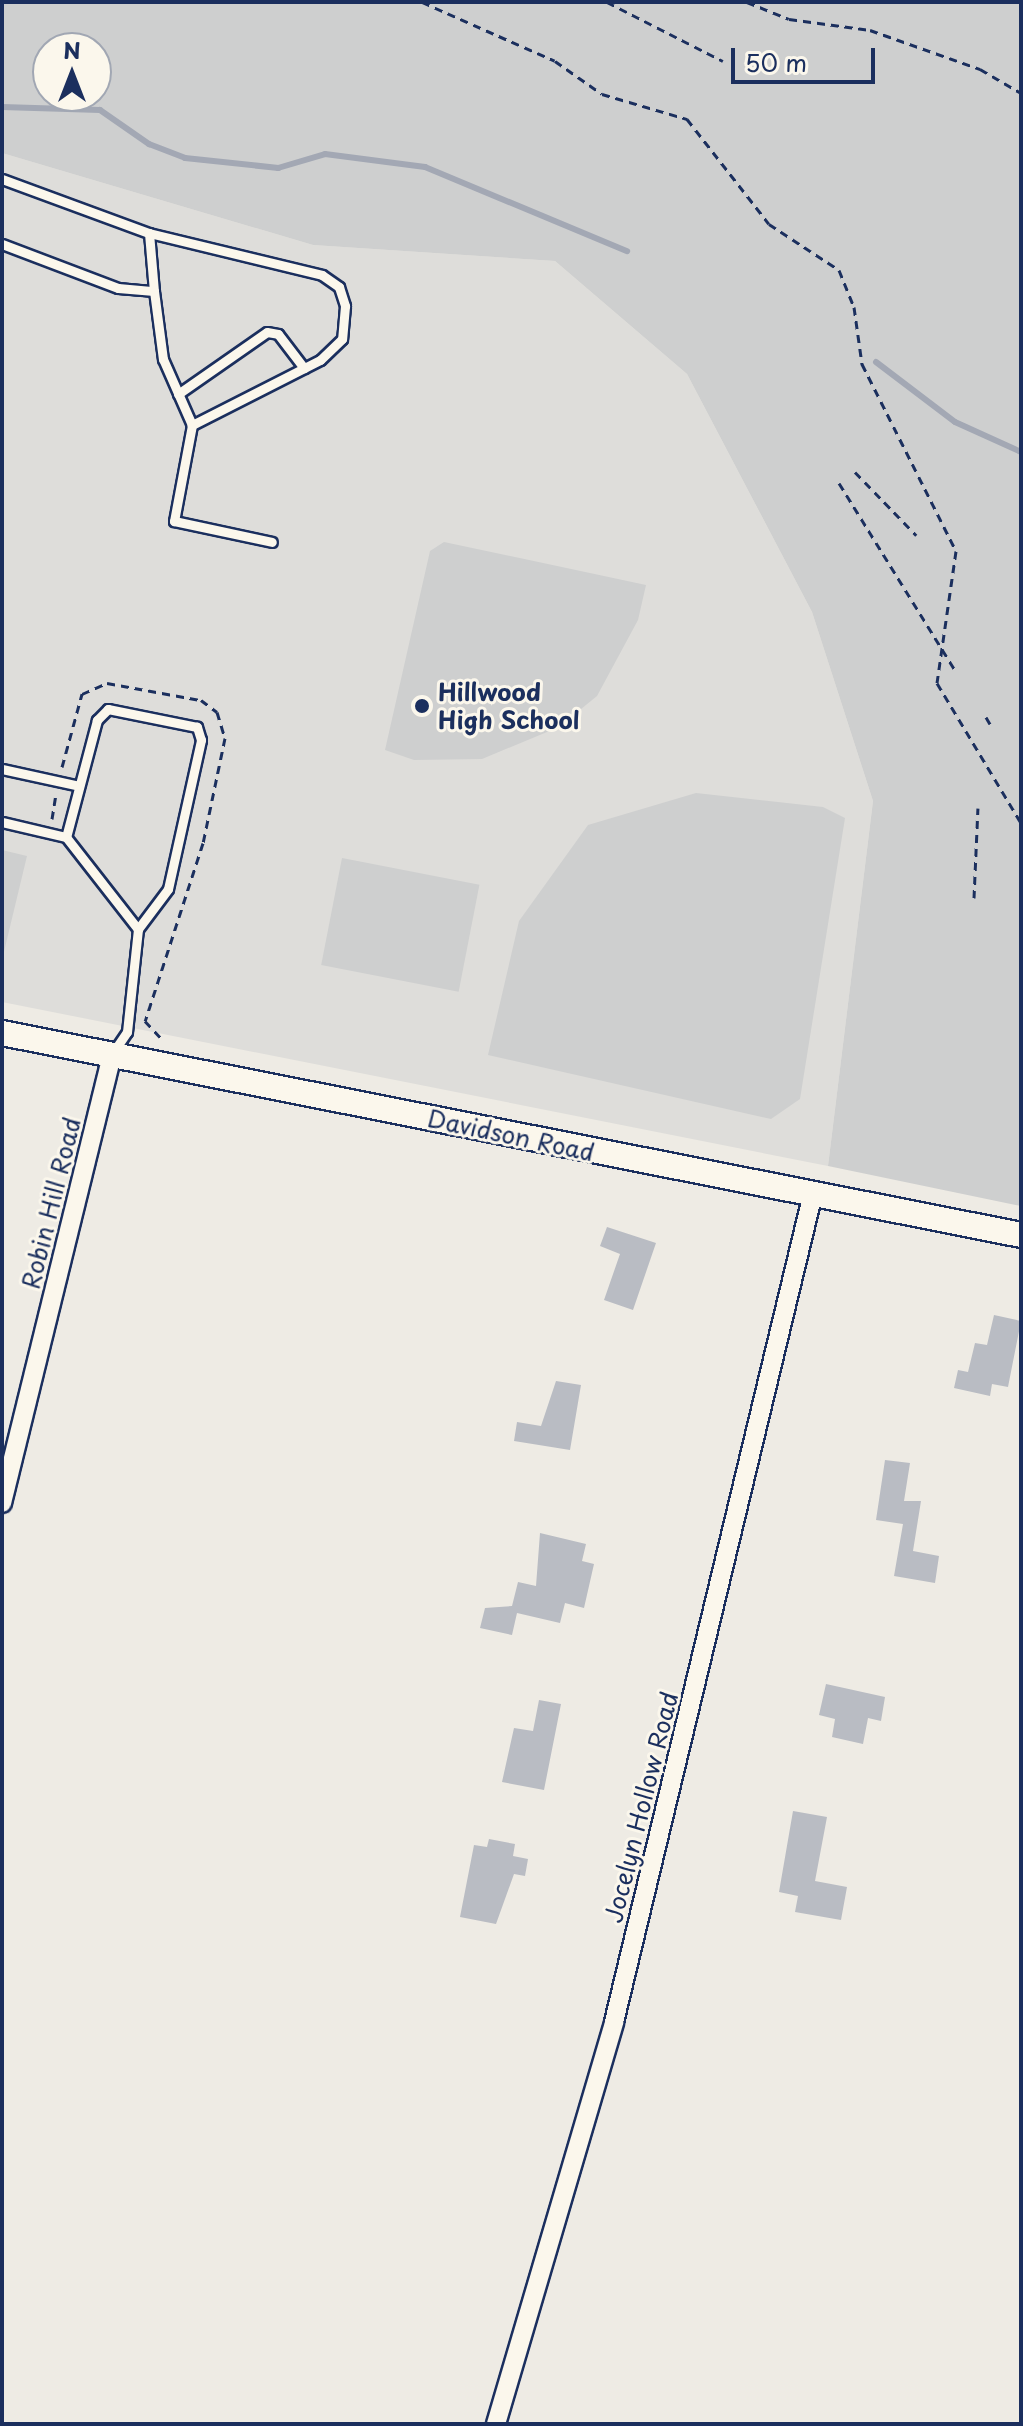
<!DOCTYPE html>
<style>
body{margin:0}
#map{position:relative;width:1023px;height:2426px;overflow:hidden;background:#eeebe4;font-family:"Playpen Sans",sans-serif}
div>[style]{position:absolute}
.built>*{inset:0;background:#deddda}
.green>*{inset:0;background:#cecfcf;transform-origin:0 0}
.stream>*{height:6px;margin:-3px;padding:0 3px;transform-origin:3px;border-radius:3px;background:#a3a8b4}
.building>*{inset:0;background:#b9bcc3}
.path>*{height:3px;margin-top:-1.5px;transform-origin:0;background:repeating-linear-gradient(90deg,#1b2f5e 0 8px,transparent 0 14px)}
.roads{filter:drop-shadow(2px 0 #1b2f5e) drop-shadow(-2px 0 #1b2f5e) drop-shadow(0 2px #1b2f5e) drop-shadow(0 -2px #1b2f5e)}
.service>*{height:9px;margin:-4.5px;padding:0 4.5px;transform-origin:4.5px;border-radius:4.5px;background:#fbf7ec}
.minor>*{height:18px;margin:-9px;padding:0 9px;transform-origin:9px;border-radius:9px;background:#fbf7ec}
.tertiary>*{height:24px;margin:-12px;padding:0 12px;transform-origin:12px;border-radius:12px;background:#fbf7ec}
.dots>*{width:22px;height:22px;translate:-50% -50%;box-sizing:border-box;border:4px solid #fbf7ec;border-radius:50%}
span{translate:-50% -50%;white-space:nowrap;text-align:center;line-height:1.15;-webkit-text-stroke:6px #fbf7ec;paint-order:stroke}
.poi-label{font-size:24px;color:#1b2f5e;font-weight:700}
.left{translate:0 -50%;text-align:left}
.street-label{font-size:24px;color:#1b2f5e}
.frame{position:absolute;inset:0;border:4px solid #1b2f5e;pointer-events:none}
.north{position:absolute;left:32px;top:32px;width:80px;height:80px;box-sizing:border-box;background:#fbf7ec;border:2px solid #a1a7b3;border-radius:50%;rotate:0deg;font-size:22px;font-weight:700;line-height:32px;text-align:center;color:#1b2f5e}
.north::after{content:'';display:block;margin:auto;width:28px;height:36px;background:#1b2f5e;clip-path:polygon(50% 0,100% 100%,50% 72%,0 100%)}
.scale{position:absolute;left:731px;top:48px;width:144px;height:36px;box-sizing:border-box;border:4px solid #1b2f5e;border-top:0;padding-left:10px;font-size:24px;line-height:28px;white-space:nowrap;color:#1b2f5e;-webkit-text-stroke:6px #fbf7ec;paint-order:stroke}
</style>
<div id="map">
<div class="built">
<i style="clip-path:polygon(2px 153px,313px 245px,555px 261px,687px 374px,812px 612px,873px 801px,828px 1166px,2px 1002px)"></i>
</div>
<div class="green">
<i style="clip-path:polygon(evenodd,2px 2px,1021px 2px,1021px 1206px,828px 1166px,873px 801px,812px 612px,687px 374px,555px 261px,313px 245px,2px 153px,2px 2px,96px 48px,96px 96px,48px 96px,48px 48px,96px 48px)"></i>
<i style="clip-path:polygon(444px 542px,646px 585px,638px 620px,597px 696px,559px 727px,482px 759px,414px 760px,385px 750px,430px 551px)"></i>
<i style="clip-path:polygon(696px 793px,823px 807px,845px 818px,800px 1099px,771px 1119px,488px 1055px,519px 921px,588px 825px)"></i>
<i style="clip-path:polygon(2px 850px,27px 856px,2px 960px)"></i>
<i style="left:342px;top:858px;width:140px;height:109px;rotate:11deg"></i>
</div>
<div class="stream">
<i style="left:2px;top:107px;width:98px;rotate:1.8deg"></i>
<i style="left:100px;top:110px;width:60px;rotate:34.8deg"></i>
<i style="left:149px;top:144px;width:39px;rotate:21deg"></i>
<i style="left:185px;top:158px;width:94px;rotate:6.1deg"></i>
<i style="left:278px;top:168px;width:49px;rotate:-16.6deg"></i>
<i style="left:325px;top:154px;width:101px;rotate:7.4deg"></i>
<i style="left:425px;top:167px;width:219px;rotate:22.6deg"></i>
<i style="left:876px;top:362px;width:99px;rotate:37.2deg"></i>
<i style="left:955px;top:422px;width:72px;rotate:24.4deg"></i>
</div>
<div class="building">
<i style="clip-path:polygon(607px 1227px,656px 1243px,633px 1310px,604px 1300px,620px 1254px,600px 1246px)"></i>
<i style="clip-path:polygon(994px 1315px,1021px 1321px,1008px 1387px,992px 1384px,990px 1396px,954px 1388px,958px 1370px,968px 1372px,975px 1343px,987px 1345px)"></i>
<i style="clip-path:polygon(556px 1381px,581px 1385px,570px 1450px,514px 1441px,517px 1422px,541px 1426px)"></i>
<i style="clip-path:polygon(885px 1460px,910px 1463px,904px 1501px,921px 1501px,913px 1551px,939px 1556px,935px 1583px,894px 1576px,903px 1524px,876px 1520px)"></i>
<i style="clip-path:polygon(540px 1533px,586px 1544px,582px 1561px,594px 1564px,584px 1608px,565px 1603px,560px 1623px,517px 1613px,512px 1635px,480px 1628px,485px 1608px,512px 1606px,518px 1582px,536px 1586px)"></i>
<i style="clip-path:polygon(826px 1684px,885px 1697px,881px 1721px,868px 1718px,863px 1744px,832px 1737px,835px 1719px,819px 1715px)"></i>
<i style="clip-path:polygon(539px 1700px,561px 1704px,544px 1790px,502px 1782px,514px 1728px,533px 1731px)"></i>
<i style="clip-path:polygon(793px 1811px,827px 1817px,815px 1881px,847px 1887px,841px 1920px,795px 1912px,798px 1896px,779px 1892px)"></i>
<i style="clip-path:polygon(489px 1839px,515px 1844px,513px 1856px,528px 1859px,525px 1876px,514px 1874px,496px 1924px,460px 1917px,474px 1845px,487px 1847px)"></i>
</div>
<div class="path">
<i style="left:422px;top:2px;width:145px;rotate:23.9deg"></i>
<i style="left:555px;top:61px;width:57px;rotate:35.1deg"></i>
<i style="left:602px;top:94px;width:89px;rotate:16.4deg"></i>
<i style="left:687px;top:119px;width:133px;rotate:52deg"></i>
<i style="left:769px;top:224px;width:84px;rotate:33.3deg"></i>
<i style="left:839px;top:270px;width:40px;rotate:68deg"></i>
<i style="left:854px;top:307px;width:58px;rotate:82deg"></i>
<i style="left:862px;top:364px;width:209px;rotate:63.3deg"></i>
<i style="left:956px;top:551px;width:133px;rotate:98.2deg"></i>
<i style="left:937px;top:683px;width:163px;rotate:59deg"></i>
<i style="left:607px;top:2px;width:130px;rotate:27deg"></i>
<i style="left:747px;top:2px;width:45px;rotate:22deg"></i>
<i style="left:789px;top:19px;width:82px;rotate:7.7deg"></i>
<i style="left:870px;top:30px;width:117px;rotate:19.5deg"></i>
<i style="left:980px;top:69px;width:48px;rotate:30.3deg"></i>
<i style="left:855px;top:472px;width:88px;rotate:45.9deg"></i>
<i style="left:839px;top:483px;width:220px;rotate:58.2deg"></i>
<i style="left:986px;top:717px;width:8px;rotate:60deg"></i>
<i style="left:62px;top:767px;width:76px;rotate:-74.7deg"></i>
<i style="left:82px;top:694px;width:27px;rotate:-24deg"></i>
<i style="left:107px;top:683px;width:96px;rotate:10.3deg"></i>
<i style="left:201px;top:700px;width:20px;rotate:37deg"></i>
<i style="left:217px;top:712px;width:27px;rotate:73deg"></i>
<i style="left:225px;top:738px;width:107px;rotate:101.8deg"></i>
<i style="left:203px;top:843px;width:187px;rotate:108deg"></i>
<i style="left:145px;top:1021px;width:25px;rotate:47deg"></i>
<i style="left:52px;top:819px;width:24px;rotate:-81deg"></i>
<i style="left:974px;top:898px;width:90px;rotate:-87.5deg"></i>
</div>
<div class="roads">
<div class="service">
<i style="left:2px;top:179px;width:157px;rotate:20.2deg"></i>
<i style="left:149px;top:233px;width:58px;rotate:85.1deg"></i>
<i style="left:149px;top:233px;width:178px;rotate:13.6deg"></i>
<i style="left:322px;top:275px;width:21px;rotate:35deg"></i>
<i style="left:339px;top:287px;width:20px;rotate:72deg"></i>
<i style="left:345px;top:306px;width:33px;rotate:95deg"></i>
<i style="left:342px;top:339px;width:30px;rotate:136deg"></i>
<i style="left:320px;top:360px;width:144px;rotate:153.1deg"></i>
<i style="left:2px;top:244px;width:124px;rotate:20.8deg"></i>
<i style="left:118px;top:288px;width:36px;rotate:5deg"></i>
<i style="left:154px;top:291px;width:69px;rotate:82.5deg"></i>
<i style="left:163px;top:359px;width:72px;rotate:66.3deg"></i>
<i style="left:192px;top:425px;width:98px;rotate:100.6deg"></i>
<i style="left:174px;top:521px;width:100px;rotate:12.1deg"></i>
<i style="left:178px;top:394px;width:108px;rotate:-34.9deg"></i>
<i style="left:267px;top:332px;width:11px;rotate:10deg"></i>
<i style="left:278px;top:334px;width:43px;rotate:52.6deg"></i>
<i style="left:2px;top:769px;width:79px;rotate:12.4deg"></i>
<i style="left:2px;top:822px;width:66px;rotate:13.2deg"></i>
<i style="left:114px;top:1051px;width:23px;rotate:-56deg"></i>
<i style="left:127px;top:1032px;width:104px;rotate:-83.9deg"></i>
<i style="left:138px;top:929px;width:50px;rotate:-53.1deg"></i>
<i style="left:168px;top:889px;width:153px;rotate:-77.5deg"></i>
<i style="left:201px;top:740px;width:14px;rotate:-107deg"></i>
<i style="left:197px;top:727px;width:91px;rotate:-168.6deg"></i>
<i style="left:108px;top:709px;width:16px;rotate:135deg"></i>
<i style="left:97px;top:720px;width:121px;rotate:104.8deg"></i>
<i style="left:66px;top:837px;width:117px;rotate:52deg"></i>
</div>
<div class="minor">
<i style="left:2px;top:1503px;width:462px;rotate:-76.2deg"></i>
<i style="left:496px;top:2424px;width:419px;rotate:-73.6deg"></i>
<i style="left:614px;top:2022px;width:848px;rotate:-76.5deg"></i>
</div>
<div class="tertiary">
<i style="left:2px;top:1033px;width:1039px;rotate:11.21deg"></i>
</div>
</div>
<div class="dots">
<i style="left:422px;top:706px;background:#1b2f5e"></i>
</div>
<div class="poi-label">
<span class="left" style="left:438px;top:706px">Hillwood<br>High School</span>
</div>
<div class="street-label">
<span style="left:511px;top:1135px;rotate:12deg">Davidson Road</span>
<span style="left:51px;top:1203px;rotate:-76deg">Robin Hill Road</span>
<span style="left:641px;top:1807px;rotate:-76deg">Jocelyn Hollow Road</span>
</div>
<div class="frame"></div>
<div class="north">N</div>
<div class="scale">50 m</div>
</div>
